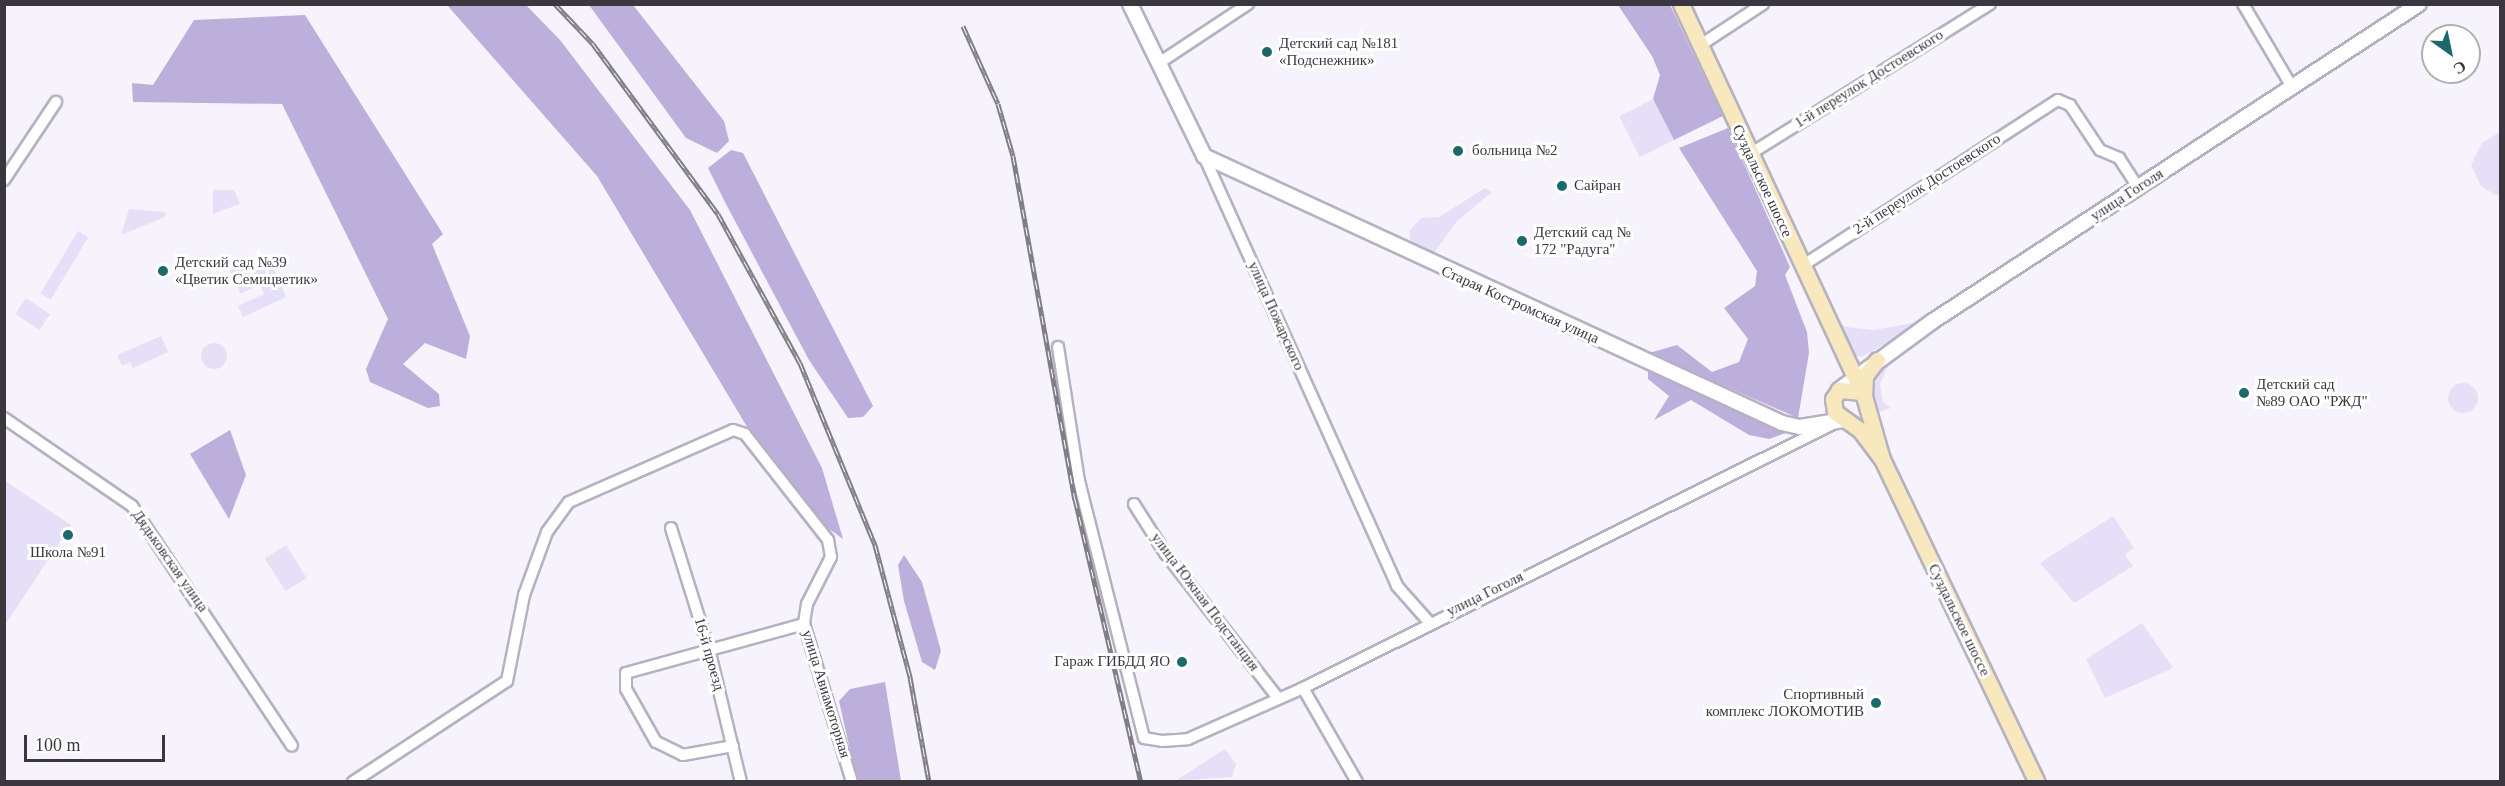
<!DOCTYPE html>
<meta charset="utf-8">
<style>
body{margin:0}
#map{position:relative;width:2505px;height:786px;overflow:hidden;background:#f6f3fd;font-family:Georgia,serif}
div>[style]{position:absolute}
.green>*{inset:0;background:#e6dff8;transform-origin:0 0}
.round{border-radius:50%}
.forest>*{inset:0;background:#bdafdc}
.roads{filter:drop-shadow(2px 0 #b6b1c2) drop-shadow(-2px 0 #b6b1c2) drop-shadow(0 2px #b6b1c2) drop-shadow(0 -2px #b6b1c2)}
.minor>*{height:10px;margin:-5px;padding:0 5px;transform-origin:5px;border-radius:5px;background:#fff}
.tertiary>*{height:14px;margin:-7px;padding:0 7px;transform-origin:7px;border-radius:7px;background:#fff}
.secondary>*{height:15px;margin:-7.5px;padding:0 7.5px;transform-origin:7.5px;border-radius:7.5px;background:#f7e8bd}
.rail>*{height:5px;margin-top:-2.5px;transform-origin:0;background:repeating-linear-gradient(90deg,#fff 0 9px,#817f86 0 18px);box-sizing:border-box;border-block:2px solid #817f86}
.dots>*{width:16px;height:16px;translate:-50% -50%;box-sizing:border-box;border:3px solid #fff;border-radius:50%}
span{translate:-50% -50%;white-space:nowrap;text-align:center;line-height:1.15;-webkit-text-stroke:6px #fff;paint-order:stroke}
.poi-label{font-size:15px;color:#3a383e}
.left{translate:0 -50%;text-align:left}
.right{translate:-100% -50%;text-align:right}
.street-label{font-size:15px;color:#3a383e}
.frame{position:absolute;inset:0;border:6px solid #3a383e;pointer-events:none}
.north{position:absolute;left:2421px;top:24px;width:60px;height:60px;box-sizing:border-box;background:#fff;border:2px solid #b0afb2;border-radius:50%;rotate:147deg;font-size:16px;font-weight:700;line-height:24px;text-align:center;color:#3a383e}
.north::after{content:'';display:block;margin:auto;width:21px;height:27px;background:#1c696b;clip-path:polygon(50% 0,100% 100%,50% 72%,0 100%)}
.scale{position:absolute;left:24px;top:735px;width:141px;height:27px;box-sizing:border-box;border:3px solid #3a383e;border-top:0;padding-left:8px;font-size:18px;line-height:21px;white-space:nowrap;color:#3a383e;-webkit-text-stroke:4px #fff;paint-order:stroke}
</style>
<div id="map">
<div class="green">
<i style="left:1653px;top:99px;width:46px;height:38px;rotate:63deg"></i>
<i style="clip-path:polygon(2500px 132px,2500px 195px,2495px 195px,2481px 186px,2471px 165px,2482px 143px)"></i>
<i style="clip-path:polygon(1485px 188px,1492px 192px,1457px 221px,1434px 253px,1411px 245px,1409px 231px,1421px 218px,1439px 217px)"></i>
<i style="clip-path:polygon(213px 190px,234px 190px,240px 204px,213px 214px)"></i>
<i style="clip-path:polygon(129px 209px,165px 212px,165px 217px,121px 235px)"></i>
<i style="left:78px;top:231px;width:12px;height:73px;rotate:31deg"></i>
<i style="clip-path:polygon(270px 260px,286px 297px,243px 317px,238px 306px,264px 294px,253px 268px)"></i>
<i style="left:243px;top:263px;width:27px;height:15px;rotate:66deg"></i>
<i style="left:26px;top:298px;width:29px;height:19px;rotate:34deg"></i>
<i style="clip-path:polygon(1831px 317px,1846px 327px,1874px 330px,1924px 321px,1862px 357px,1851px 354px)"></i>
<i style="clip-path:polygon(161px 336px,168px 352px,133px 368px,130px 362px,122px 366px,117px 355px)"></i>
<i class="round" style="left:201px;top:343px;width:26px;height:26px"></i>
<i style="clip-path:polygon(1889px 363px,1880px 384px,1883px 402px,1891px 408px,1875px 413px,1872px 382px)"></i>
<i class="round" style="left:2448px;top:383px;width:30px;height:30px"></i>
<i style="clip-path:polygon(5px 481px,71px 525px,5px 625px)"></i>
<i style="clip-path:polygon(2113px 516px,2134px 548px,2125px 555px,2133px 566px,2074px 603px,2040px 563px)"></i>
<i style="left:286px;top:545px;width:39px;height:25px;rotate:58deg"></i>
<i style="clip-path:polygon(2142px 623px,2173px 668px,2105px 698px,2086px 659px)"></i>
<i style="clip-path:polygon(1225px 749px,1236px 764px,1232px 777px,1175px 781px)"></i>
</div>
<div class="forest">
<i style="clip-path:polygon(447px 5px,526px 5px,560px 40px,690px 210px,822px 468px,843px 539px,792px 502px,597px 176px)"></i>
<i style="clip-path:polygon(589px 5px,633px 5px,724px 121px,729px 141px,717px 153px,686px 138px)"></i>
<i style="clip-path:polygon(1618px 5px,1670px 5px,1723px 116px,1674px 140px,1653px 99px,1660px 75px,1652px 56px)"></i>
<i style="clip-path:polygon(305px 15px,443px 234px,432px 244px,470px 336px,466px 359px,425px 343px,403px 364px,439px 394px,440px 406px,428px 408px,370px 382px,366px 369px,388px 319px,282px 104px,133px 102px,132px 83px,153px 85px,194px 20px)"></i>
<i style="clip-path:polygon(1728px 128px,1790px 267px,1785px 275px,1807px 332px,1809px 353px,1798px 418px,1649px 353px,1677px 345px,1712px 372px,1739px 362px,1748px 339px,1724px 308px,1755px 286px,1757px 271px,1679px 148px)"></i>
<i style="clip-path:polygon(731px 150px,743px 153px,873px 406px,863px 417px,848px 418px,809px 360px,726px 204px,708px 168px)"></i>
<i style="clip-path:polygon(1648px 368px,1786px 433px,1769px 439px,1749px 435px,1691px 400px,1654px 420px,1669px 396px,1648px 379px)"></i>
<i style="clip-path:polygon(230px 430px,246px 475px,229px 519px,190px 454px)"></i>
<i style="clip-path:polygon(904px 555px,922px 582px,941px 651px,935px 670px,922px 662px,904px 601px,898px 565px)"></i>
<i style="clip-path:polygon(885px 682px,901px 781px,857px 781px,839px 701px,850px 689px)"></i>
</div>
<div class="roads">
<div class="minor">
<i style="left:2243px;top:4px;width:96px;rotate:59.4deg"></i>
<i style="left:1699px;top:46px;width:77px;rotate:-33.3deg"></i>
<i style="left:1159px;top:63px;width:107px;rotate:-33.5deg"></i>
<i style="left:1750px;top:154px;width:283px;rotate:-32deg"></i>
<i style="left:1204px;top:156px;width:471px;rotate:65.8deg"></i>
<i style="left:1397px;top:586px;width:48px;rotate:48.4deg"></i>
<i style="left:4px;top:180px;width:94px;rotate:-56.3deg"></i>
<i style="left:1802px;top:266px;width:305px;rotate:-33deg"></i>
<i style="left:2058px;top:100px;width:13px;rotate:23deg"></i>
<i style="left:2070px;top:105px;width:54px;rotate:56.3deg"></i>
<i style="left:2100px;top:150px;width:21px;rotate:23deg"></i>
<i style="left:2119px;top:158px;width:35px;rotate:57deg"></i>
<i style="left:1058px;top:347px;width:136px;rotate:81.1deg"></i>
<i style="left:1079px;top:481px;width:265px;rotate:75.8deg"></i>
<i style="left:1144px;top:738px;width:18px;rotate:9deg"></i>
<i style="left:1162px;top:741px;width:26px;rotate:-4deg"></i>
<i style="left:1188px;top:739px;width:126px;rotate:-23.9deg"></i>
<i style="left:1303px;top:688px;width:590px;rotate:-26.48deg"></i>
<i style="left:4px;top:418px;width:155px;rotate:34.5deg"></i>
<i style="left:132px;top:506px;width:288px;rotate:56.3deg"></i>
<i style="left:1134px;top:504px;width:58px;rotate:57.7deg"></i>
<i style="left:1165px;top:553px;width:184px;rotate:52.1deg"></i>
<i style="left:671px;top:528px;width:127px;rotate:72.6deg"></i>
<i style="left:709px;top:649px;width:137px;rotate:76.5deg"></i>
<i style="left:1303px;top:688px;width:108px;rotate:60.1deg"></i>
<i style="left:733px;top:746px;width:51px;rotate:169.8deg"></i>
<i style="left:683px;top:755px;width:30px;rotate:-154deg"></i>
<i style="left:656px;top:742px;width:61px;rotate:-119.5deg"></i>
<i style="left:626px;top:689px;width:16px;rotate:-90deg"></i>
<i style="left:626px;top:673px;width:185px;rotate:-15.4deg"></i>
<i style="left:353px;top:782px;width:184px;rotate:-33.3deg"></i>
<i style="left:507px;top:681px;width:88px;rotate:-78.8deg"></i>
<i style="left:524px;top:595px;width:67px;rotate:-69.9deg"></i>
<i style="left:547px;top:532px;width:37px;rotate:-54deg"></i>
<i style="left:569px;top:502px;width:179px;rotate:-23.7deg"></i>
<i style="left:733px;top:430px;width:13px;rotate:18deg"></i>
<i style="left:745px;top:434px;width:135px;rotate:51.9deg"></i>
<i style="left:828px;top:540px;width:17px;rotate:80deg"></i>
<i style="left:831px;top:557px;width:53px;rotate:117.1deg"></i>
<i style="left:807px;top:604px;width:20px;rotate:99deg"></i>
<i style="left:804px;top:624px;width:165px;rotate:73.1deg"></i>
</div>
<div class="tertiary">
<i style="left:1130px;top:4px;width:169px;rotate:64deg"></i>
<i style="left:1204px;top:156px;width:637px;rotate:24.79deg"></i>
<i style="left:1782px;top:423px;width:18px;rotate:13deg"></i>
<i style="left:1800px;top:427px;width:44px;rotate:-9.2deg"></i>
<i style="left:1839px;top:390px;width:117px;rotate:-36.3deg"></i>
<i style="left:1933px;top:321px;width:580px;rotate:-33.11deg"></i>
</div>
<div class="secondary">
<i style="left:1681px;top:4px;width:433px;rotate:65deg"></i>
<i style="left:1864px;top:396px;width:66px;rotate:74.1deg"></i>
<i style="left:1862px;top:392px;width:23px;rotate:-175deg"></i>
<i style="left:1839px;top:390px;width:11px;rotate:124deg"></i>
<i style="left:1833px;top:399px;width:13px;rotate:81deg"></i>
<i style="left:1835px;top:412px;width:31px;rotate:36deg"></i>
<i style="left:1860px;top:430px;width:36px;rotate:53deg"></i>
<i style="left:1882px;top:459px;width:358px;rotate:64.4deg"></i>
<i style="left:1864px;top:396px;width:20px;rotate:-87deg"></i>
<i style="left:1865px;top:376px;width:20px;rotate:-53deg"></i>
</div>
</div>
<div class="rail">
<i style="left:555px;top:4px;width:55px;rotate:46.5deg"></i>
<i style="left:593px;top:44px;width:211px;rotate:53.7deg"></i>
<i style="left:718px;top:214px;width:170px;rotate:61.2deg"></i>
<i style="left:800px;top:363px;width:197px;rotate:67.6deg"></i>
<i style="left:875px;top:545px;width:137px;rotate:75.1deg"></i>
<i style="left:910px;top:677px;width:107px;rotate:79.7deg"></i>
<i style="left:963px;top:26px;width:85px;rotate:65.8deg"></i>
<i style="left:998px;top:104px;width:54px;rotate:73.9deg"></i>
<i style="left:1013px;top:156px;width:349px;rotate:79.8deg"></i>
<i style="left:1075px;top:499px;width:291px;rotate:76.9deg"></i>
</div>
<div class="dots">
<i style="left:1267px;top:52px;background:#1c696b"></i>
<i style="left:1458px;top:151px;background:#1c696b"></i>
<i style="left:1562px;top:186px;background:#1c696b"></i>
<i style="left:1522px;top:241px;background:#1c696b"></i>
<i style="left:163px;top:271px;background:#1c696b"></i>
<i style="left:2244px;top:393px;background:#1c696b"></i>
<i style="left:68px;top:535px;background:#1c696b"></i>
<i style="left:1182px;top:662px;background:#1c696b"></i>
<i style="left:1876px;top:703px;background:#1c696b"></i>
</div>
<div class="poi-label">
<span class="left" style="left:1279px;top:52px">Детский сад №181<br>«Подснежник»</span>
<span class="left" style="left:1472px;top:151px">больница №2</span>
<span class="left" style="left:1574px;top:186px">Сайран</span>
<span class="left" style="left:1534px;top:241px">Детский сад №<br>172 "Радуга"</span>
<span class="left" style="left:175px;top:271px">Детский сад №39<br>«Цветик Семицветик»</span>
<span class="left" style="left:2256px;top:393px">Детский сад<br>№89 ОАО "РЖД"</span>
<span style="left:68px;top:553px">Школа №91</span>
<span class="right" style="left:1170px;top:662px">Гараж ГИБДД ЯО</span>
<span class="right" style="left:1864px;top:703px">Спортивный<br>комплекс ЛОКОМОТИВ</span>
</div>
<div class="street-label">
<span style="left:1869px;top:79px;rotate:-32deg">1-й переулок Достоевского</span>
<span style="left:1762px;top:181px;rotate:65deg">Суздальское шоссе</span>
<span style="left:1927px;top:184px;rotate:-33deg">2-й переулок Достоевского</span>
<span style="left:2127px;top:195px;rotate:-33deg">улица Гоголя</span>
<span style="left:1520px;top:305px;rotate:24deg">Старая Костромская улица</span>
<span style="left:1276px;top:316px;rotate:66deg">улица Пожарского</span>
<span style="left:170px;top:561px;rotate:55deg">Дядьковская улица</span>
<span style="left:1485px;top:594px;rotate:-26deg">улица Гоголя</span>
<span style="left:1205px;top:602px;rotate:53deg">улица Южная Подстанция</span>
<span style="left:1959px;top:620px;rotate:64deg">Суздальское шоссе</span>
<span style="left:709px;top:654px;rotate:74deg">16-й проезд</span>
<span style="left:826px;top:694px;rotate:73deg">улица Авиамоторная</span>
</div>
<div class="frame"></div>
<div class="north">С</div>
<div class="scale">100 m</div>
</div>
